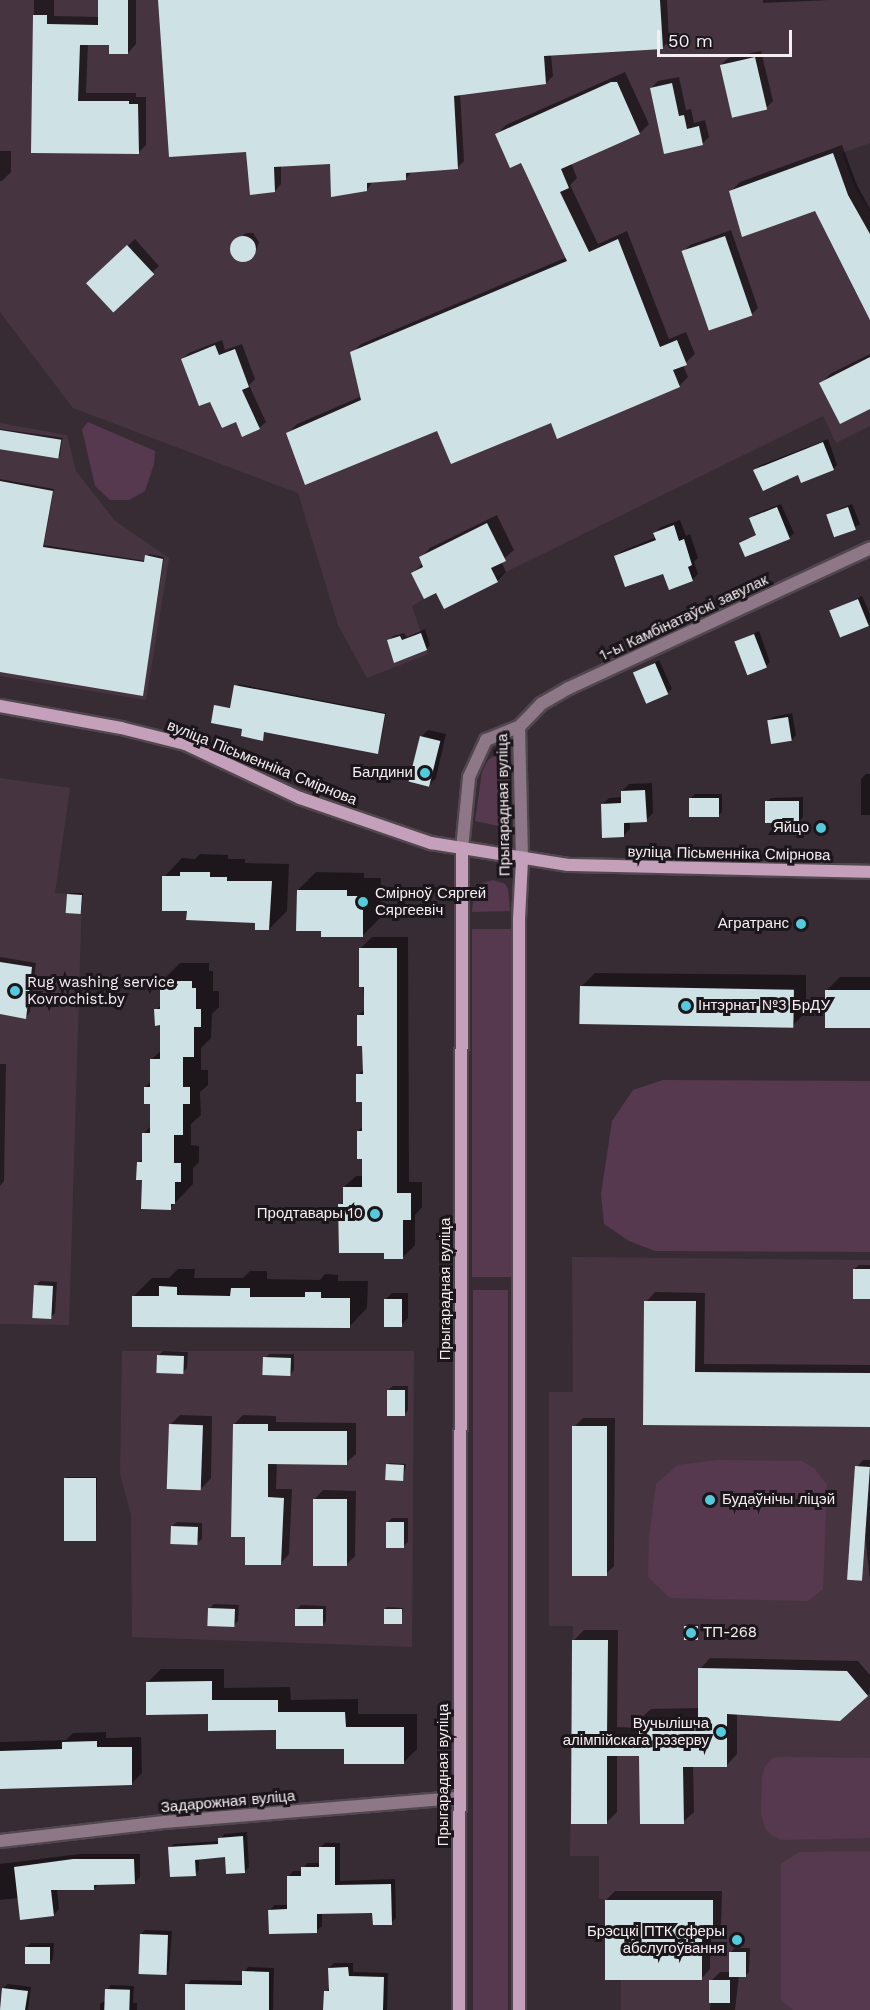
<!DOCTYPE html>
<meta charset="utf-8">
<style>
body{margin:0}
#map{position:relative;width:870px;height:2010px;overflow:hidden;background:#372c34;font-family:"Work Sans",sans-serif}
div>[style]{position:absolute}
.built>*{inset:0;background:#463541}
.green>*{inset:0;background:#56394f;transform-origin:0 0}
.shadow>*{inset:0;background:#0007;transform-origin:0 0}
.building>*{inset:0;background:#cee1e4;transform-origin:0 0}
.round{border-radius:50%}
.roads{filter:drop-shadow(2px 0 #52474f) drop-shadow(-2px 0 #52474f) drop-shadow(0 2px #52474f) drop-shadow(0 -2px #52474f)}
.street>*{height:12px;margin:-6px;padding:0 6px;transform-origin:6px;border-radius:6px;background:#8e7888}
.secondary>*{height:12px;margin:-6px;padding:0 6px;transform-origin:6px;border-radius:6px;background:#c4a0ba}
.dots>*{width:16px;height:16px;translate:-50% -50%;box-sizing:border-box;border:3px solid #1b161a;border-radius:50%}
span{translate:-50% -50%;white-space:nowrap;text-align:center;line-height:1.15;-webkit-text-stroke:6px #1b161a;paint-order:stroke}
.street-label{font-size:15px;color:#f5edf2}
.poi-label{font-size:15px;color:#f5edf2}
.right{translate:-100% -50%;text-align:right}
.left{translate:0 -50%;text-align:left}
.scale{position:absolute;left:657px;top:30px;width:135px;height:27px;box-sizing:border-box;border:3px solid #f5edf2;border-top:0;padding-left:8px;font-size:18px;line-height:21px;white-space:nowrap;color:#f5edf2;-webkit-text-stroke:4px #1b161a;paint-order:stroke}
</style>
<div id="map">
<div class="built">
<i style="clip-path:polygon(0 0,870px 0,870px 143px,842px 153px,854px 186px,870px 212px,870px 426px,836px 443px,823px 416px,496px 577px,498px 582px,444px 609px,436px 593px,424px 599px,412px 606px,428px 654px,367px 678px,338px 625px,298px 493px,73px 408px,0 312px)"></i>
<i style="clip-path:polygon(0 423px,67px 435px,76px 471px,115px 521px,169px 558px,146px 700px,0 676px)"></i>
<i style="clip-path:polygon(0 778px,70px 788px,55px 893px,82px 895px,69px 1325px,0 1324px)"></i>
<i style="clip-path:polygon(572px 1257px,870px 1260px,870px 2010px,621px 2010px,621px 1980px,605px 1980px,605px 1900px,599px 1898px,599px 1856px,570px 1856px,573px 1626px,549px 1626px,549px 1392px,573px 1392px)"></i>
<i style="clip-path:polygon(122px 1351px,414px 1351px,412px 1647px,132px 1637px,131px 1515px,120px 1474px)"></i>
</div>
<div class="green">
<i style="clip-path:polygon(88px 422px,155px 451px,154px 464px,145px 491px,129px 500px,110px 500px,95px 486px,82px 429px)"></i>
<i style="clip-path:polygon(495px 755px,505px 756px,510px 772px,504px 827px,475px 821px,482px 772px,488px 760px)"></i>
<i style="clip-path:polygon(493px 880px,505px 884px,508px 889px,510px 911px,472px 912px,474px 893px,483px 883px)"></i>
<i style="left:472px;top:929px;width:39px;height:348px"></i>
<i style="clip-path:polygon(663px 1080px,870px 1081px,870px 1252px,655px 1251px,629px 1241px,604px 1224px,601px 1194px,612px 1121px,633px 1090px)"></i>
<i style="left:473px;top:1290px;width:35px;height:720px"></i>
<i style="clip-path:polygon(717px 1460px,802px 1461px,815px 1469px,827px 1485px,823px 1589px,808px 1601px,670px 1598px,648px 1577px,649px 1538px,656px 1484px,678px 1465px)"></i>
<i style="clip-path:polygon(783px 1757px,870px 1758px,870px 1838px,781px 1840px,771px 1835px,765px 1828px,761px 1813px,762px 1777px,765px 1766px,773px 1758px)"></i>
<i style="clip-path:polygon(870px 1851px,870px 2010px,793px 2010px,781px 2000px,781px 1864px,799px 1852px)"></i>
</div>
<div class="shadow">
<i style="clip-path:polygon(34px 0,54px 0,54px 16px,99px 17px,99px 0,136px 0,136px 44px,128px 53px,110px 43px,88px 43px,86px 93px,136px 93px,136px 97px,146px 97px,146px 145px,138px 153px,32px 152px)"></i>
<i style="clip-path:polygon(160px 0,667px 0,669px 41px,662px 48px,551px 54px,553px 76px,546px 83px,460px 93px,464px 161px,457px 168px,413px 171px,406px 178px,373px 181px,367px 190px,332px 163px,281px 165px,281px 184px,275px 191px,247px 150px)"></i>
<i style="clip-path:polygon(763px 0,829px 0,763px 3px)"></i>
<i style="clip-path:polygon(761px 51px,773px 101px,766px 108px,721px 65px,728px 58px)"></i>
<i style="clip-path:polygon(625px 72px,649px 124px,640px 133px,571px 163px,577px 178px,570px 185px,598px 244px,627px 231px,669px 339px,686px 332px,695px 354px,683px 365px,688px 377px,679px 386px,552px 421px,438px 429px,288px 433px,297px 424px,362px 396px,352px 353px,361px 344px,567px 257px,522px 161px,497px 134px,506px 125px)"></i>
<i style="clip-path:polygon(679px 77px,686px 110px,691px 109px,694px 123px,705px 120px,709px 137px,702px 144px,665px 152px,651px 88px,658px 81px)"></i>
<i style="clip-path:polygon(842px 145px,857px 185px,870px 209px,870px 317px,815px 209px,731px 191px,740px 182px)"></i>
<i style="clip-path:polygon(0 151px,11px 151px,11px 172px,2px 181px,0 181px)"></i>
<i style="clip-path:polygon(731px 230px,758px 308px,751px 315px,683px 252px,690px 245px)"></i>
<i style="clip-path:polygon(246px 233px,253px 233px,259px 242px,255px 253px,243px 261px,236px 258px,231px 252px,232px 245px)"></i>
<i style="clip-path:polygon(135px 239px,159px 266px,113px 309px,95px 276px)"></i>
<i style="clip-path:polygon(222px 340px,225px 350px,242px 344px,255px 379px,249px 385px,266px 422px,259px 428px,236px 420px,211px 400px,182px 359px,189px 353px)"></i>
<i style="clip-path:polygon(870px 354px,870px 407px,821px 384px,830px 374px)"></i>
<i style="left:0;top:429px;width:63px;height:19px;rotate:8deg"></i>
<i style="clip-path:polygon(828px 439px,837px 465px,833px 469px,799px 473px,755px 471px,759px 466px)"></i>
<i style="clip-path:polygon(0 479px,54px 489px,44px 545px,146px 561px,149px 554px,164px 557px,142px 695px,0 671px)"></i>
<i style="clip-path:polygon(781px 504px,794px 533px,789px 538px,741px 543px,757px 534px,751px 519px,755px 514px)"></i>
<i style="left:852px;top:504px;width:22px;height:26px;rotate:68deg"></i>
<i style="clip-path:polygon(497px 515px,514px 550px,501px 561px,506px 572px,497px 581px,436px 591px,413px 573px,423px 563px,421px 557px,430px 548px)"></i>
<i style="clip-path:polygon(680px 520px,686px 536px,690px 534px,698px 558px,694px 562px,698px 574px,692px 580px,615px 557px,622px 551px,657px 537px,655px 533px,661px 527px)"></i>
<i style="clip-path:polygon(862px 596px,870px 614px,870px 623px,842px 637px,831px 612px)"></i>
<i style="clip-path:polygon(425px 629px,430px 645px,426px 649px,389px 641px,393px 636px,404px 633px,407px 637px)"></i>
<i style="clip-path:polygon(759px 631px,770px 662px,766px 666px,736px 642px)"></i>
<i style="clip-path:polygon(659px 660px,672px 689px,667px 693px,635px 673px)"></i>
<i style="clip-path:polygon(238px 684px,386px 713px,379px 751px,265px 731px,262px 739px,215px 706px,232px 707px)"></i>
<i style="clip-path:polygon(792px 713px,796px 735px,792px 740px,768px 721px,773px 717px)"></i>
<i style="clip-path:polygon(428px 730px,446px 734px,436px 778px,429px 785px,421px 737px)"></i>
<i style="clip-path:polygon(866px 774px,870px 774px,870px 815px,861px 815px,861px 779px)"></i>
<i style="clip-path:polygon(652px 783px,653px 813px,646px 820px,630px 821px,630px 829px,624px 835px,602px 805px,609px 798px,623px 797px,622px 791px,629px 784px)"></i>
<i style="clip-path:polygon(695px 794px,722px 794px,722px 812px,718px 816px,691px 798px)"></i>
<i style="clip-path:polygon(803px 797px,803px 817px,799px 822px,767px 802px,771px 798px)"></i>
<i style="clip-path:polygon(200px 854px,228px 855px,228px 859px,245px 859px,245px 863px,289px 864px,287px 911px,269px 929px,256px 921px,188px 910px,164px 877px,182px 858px,195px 859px)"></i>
<i style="clip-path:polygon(316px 872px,364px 873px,364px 878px,381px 878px,380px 918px,362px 936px,322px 930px,298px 890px)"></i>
<i style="clip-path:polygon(70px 893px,83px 893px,81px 912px,68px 895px)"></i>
<i style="clip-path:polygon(372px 937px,408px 937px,409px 1182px,422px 1182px,422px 1207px,415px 1215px,415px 1245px,403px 1257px,385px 1252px,340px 1205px,344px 1201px,344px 1187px,356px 1176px,364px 1176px,364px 1158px,358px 1131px,364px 1126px,363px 1100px,358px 1075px,364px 1069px,364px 1044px,358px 1016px,365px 1009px,360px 949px)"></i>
<i style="clip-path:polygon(0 957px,36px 963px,30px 1012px,26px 1017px,0 1013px)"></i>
<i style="clip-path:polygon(180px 963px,209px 963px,209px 971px,213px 971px,213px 991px,219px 991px,219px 1007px,212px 1014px,211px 1038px,201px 1048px,201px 1070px,208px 1070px,208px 1085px,200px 1092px,201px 1115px,191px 1124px,191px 1145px,199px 1146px,199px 1162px,193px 1168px,193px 1184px,170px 1208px,143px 1178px,138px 1163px,143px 1158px,143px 1134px,151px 1126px,152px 1103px,145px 1087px,152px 1081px,152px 1059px,162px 1050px,162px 1024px,156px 1010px,162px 1004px,162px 981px)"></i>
<i style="clip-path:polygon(595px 973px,806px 975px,806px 1012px,793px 1025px,581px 987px)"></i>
<i style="clip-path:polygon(840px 977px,870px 977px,870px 1027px,826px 991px)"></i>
<i style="clip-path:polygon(0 1064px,6px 1064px,4px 1181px,0 1186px)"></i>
<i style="clip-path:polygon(859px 1265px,870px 1265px,870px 1297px,854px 1269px)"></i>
<i style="clip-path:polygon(178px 1269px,195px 1269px,194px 1278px,243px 1278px,250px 1271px,267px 1271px,267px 1279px,320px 1280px,325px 1274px,338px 1275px,338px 1281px,368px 1281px,367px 1308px,349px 1327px,134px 1296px,152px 1278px,169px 1278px)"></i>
<i style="clip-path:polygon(40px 1281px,57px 1282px,55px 1313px,51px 1317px,36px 1286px)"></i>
<i style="clip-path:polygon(655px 1292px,705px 1293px,704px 1364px,870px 1365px,870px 1425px,645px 1424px,646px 1302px)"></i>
<i style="clip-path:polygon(392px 1293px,408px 1293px,408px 1318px,401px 1325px,385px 1300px)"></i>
<i style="clip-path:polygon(163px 1351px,188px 1352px,187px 1368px,183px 1372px,158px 1356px)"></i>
<i style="clip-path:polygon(269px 1354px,294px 1354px,294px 1370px,290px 1375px,265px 1358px)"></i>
<i style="clip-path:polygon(393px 1386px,408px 1386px,408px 1410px,404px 1415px,388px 1390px)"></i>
<i style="clip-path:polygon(180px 1415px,212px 1416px,211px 1478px,202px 1488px,170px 1425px)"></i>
<i style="clip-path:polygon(243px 1415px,276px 1416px,276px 1422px,356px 1423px,356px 1454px,346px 1463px,277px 1462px,276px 1489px,292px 1489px,289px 1554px,280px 1564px,247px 1536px,234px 1424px)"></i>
<i style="clip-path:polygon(583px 1418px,615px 1418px,614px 1566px,605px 1575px,574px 1427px)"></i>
<i style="clip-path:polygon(863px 1460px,870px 1460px,870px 1579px,857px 1467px)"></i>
<i style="clip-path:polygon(389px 1463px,406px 1464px,403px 1479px,388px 1465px)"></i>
<i style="clip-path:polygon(67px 1477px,97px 1477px,96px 1539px,65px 1479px)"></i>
<i style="clip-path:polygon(323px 1490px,356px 1491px,355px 1556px,346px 1565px,314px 1500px)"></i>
<i style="clip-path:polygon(392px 1518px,408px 1518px,408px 1542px,403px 1546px,388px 1522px)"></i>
<i style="clip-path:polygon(177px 1522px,202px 1523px,202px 1539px,197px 1543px,172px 1526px)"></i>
<i style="clip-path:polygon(214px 1604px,239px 1605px,238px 1621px,234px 1625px,209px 1609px)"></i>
<i style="clip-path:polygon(301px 1605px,326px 1606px,326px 1621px,322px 1626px,297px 1609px)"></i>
<i style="clip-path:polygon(387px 1607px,403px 1608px,401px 1623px,385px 1609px)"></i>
<i style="clip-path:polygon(688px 1624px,699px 1625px,697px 1639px,686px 1626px)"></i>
<i style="clip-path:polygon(584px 1630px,618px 1630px,617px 1727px,640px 1728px,640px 1719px,651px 1709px,700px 1708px,700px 1669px,710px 1658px,858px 1661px,870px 1675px,870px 1693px,839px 1719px,737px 1713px,737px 1754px,727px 1765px,693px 1765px,694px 1812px,683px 1822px,640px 1754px,617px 1755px,617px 1812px,606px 1823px,573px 1641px)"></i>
<i style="clip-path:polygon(161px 1669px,224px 1669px,224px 1688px,290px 1687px,291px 1700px,358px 1699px,358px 1714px,417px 1714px,417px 1749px,404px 1762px,210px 1713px,148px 1682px)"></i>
<i style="clip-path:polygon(106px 1732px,106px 1738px,141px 1737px,142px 1773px,132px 1783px,0 1787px,0 1742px,66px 1740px,73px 1733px)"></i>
<i style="clip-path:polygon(247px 1832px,249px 1867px,245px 1871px,226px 1856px,199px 1858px,199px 1870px,195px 1874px,169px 1848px,174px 1844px,220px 1841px,224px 1834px)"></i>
<i style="clip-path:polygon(325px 1843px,340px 1843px,340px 1881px,395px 1879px,396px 1918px,391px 1923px,374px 1911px,322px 1912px,322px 1926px,316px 1931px,270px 1910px,275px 1905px,288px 1905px,288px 1877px,293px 1871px,302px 1871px,307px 1863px,320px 1863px,320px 1848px)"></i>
<i style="clip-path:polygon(80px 1854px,140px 1854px,140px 1877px,134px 1883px,99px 1883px,94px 1889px,57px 1888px,59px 1909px,54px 1914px,19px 1898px,0 1900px,0 1864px)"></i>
<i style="clip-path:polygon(615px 1891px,722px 1891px,721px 1924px,710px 1933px,710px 1969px,701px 1979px,606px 1900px)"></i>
<i style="clip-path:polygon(145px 1930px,172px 1931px,169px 1970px,165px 1974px,141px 1934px)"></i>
<i style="clip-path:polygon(31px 1943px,54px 1943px,53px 1959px,49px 1963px,26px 1947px)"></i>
<i style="clip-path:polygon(735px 1948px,750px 1948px,749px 1972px,745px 1976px,739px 1976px,735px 2010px,710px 2010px,711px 1981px,720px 1972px,731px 1972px,731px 1952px)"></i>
<i style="clip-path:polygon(334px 1963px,353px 1963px,353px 1972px,388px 1973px,387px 2010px,325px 2010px,326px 1992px,330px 1987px,329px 1968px)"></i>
<i style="clip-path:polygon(248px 1967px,274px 1968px,273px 2010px,186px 2010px,187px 1985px,191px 1980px,243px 1981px,244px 1972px)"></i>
<i style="clip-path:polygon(8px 1984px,31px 1987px,28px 2010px,1px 2010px,3px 1988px)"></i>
<i style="clip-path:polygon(111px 1985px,134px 1986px,133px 2003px,137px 2003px,137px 2010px,100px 2010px,100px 2004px,106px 2000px,107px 1990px)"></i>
</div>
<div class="building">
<i style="clip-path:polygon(98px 0,128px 0,128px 54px,109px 54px,109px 45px,80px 45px,78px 101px,129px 101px,129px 104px,138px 104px,139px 154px,31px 153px,33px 15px,47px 15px,47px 24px,98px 25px)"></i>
<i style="clip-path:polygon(158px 0,660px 0,663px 49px,544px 56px,546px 84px,454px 96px,458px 169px,406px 173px,406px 180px,367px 183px,367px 191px,331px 197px,330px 164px,274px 167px,275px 192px,250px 195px,246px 152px,169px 157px)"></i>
<i style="left:755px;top:57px;width:54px;height:36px;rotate:77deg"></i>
<i style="clip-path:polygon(611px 82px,617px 82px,640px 134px,561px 169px,569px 188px,560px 192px,589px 252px,618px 239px,660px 347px,677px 340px,687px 365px,673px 370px,680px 387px,557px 439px,551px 423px,451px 464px,437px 431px,305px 485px,286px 433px,361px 400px,350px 352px,567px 261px,521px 163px,510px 168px,495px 134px)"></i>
<i style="clip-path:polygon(672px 83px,679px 116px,684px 115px,687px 129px,699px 126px,703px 145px,664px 154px,650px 88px)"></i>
<i style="clip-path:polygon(833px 153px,848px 195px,870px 234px,870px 320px,815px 211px,742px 237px,729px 191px)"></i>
<i class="round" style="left:230px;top:236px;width:26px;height:26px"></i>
<i style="left:725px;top:236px;width:84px;height:46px;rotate:71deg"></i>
<i style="left:127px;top:245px;width:40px;height:56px;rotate:47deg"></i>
<i style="clip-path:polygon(215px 345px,219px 355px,235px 349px,249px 387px,242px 390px,260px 429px,242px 437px,236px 422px,222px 428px,210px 402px,199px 406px,181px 359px)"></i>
<i style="clip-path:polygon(870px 357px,870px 409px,840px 424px,819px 383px)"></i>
<i style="left:0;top:430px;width:62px;height:19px;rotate:9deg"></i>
<i style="clip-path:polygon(823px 442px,834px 470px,801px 483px,798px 475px,763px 491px,753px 470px)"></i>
<i style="clip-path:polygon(0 481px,53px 491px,43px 547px,144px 562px,145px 555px,163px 559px,143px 696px,0 672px)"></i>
<i style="clip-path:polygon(777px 507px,790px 539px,745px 557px,739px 543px,756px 535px,749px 518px)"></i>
<i style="left:848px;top:507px;width:24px;height:23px;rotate:71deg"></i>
<i style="clip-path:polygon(487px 523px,506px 561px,491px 568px,498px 582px,444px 609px,436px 593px,424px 599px,411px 573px,423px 567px,419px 557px)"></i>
<i style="clip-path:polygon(674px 525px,679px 541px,684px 539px,692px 565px,688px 567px,693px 581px,669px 590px,663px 574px,625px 587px,614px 556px,656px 540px,653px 533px)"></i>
<i style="left:858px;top:599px;width:29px;height:31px;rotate:68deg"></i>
<i style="clip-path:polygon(421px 633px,427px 650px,394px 663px,387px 640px,400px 636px,402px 640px)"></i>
<i style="left:754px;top:634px;width:36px;height:21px;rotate:69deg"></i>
<i style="left:655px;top:663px;width:34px;height:24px;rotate:67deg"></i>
<i style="clip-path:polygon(234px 685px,385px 714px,378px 754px,264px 732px,263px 741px,241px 736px,242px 729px,211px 723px,214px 705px,230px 708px)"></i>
<i style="left:788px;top:717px;width:24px;height:21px;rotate:81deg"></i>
<i style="left:420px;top:736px;width:21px;height:47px;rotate:14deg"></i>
<i style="clip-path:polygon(645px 790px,647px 822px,624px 823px,624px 837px,602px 838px,601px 804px,621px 803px,621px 791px)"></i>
<i style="left:689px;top:798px;width:30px;height:19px"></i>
<i style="left:799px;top:801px;width:22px;height:34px;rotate:90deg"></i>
<i style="clip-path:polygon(180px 872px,210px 872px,210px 877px,227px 877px,227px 881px,272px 881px,269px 930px,255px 930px,255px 923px,186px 920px,187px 911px,162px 911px,162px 876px,180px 876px)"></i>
<i style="clip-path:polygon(297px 890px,347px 890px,347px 896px,363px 896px,363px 937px,321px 937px,321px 931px,296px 931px)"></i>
<i style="left:67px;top:894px;width:15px;height:19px;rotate:4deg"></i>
<i style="clip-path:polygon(359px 948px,397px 948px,397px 1193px,411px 1193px,411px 1220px,403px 1220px,403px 1259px,384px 1259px,384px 1253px,339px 1253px,338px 1204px,343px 1204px,343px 1187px,362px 1187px,362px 1159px,357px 1159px,357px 1131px,362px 1131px,362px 1102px,356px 1102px,356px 1074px,363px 1074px,362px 1046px,357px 1046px,357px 1015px,364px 1015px,364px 987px,359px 987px)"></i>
<i style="clip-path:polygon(0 962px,32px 967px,26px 1019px,0 1014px)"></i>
<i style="clip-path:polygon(160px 981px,192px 981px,192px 988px,196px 988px,196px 1009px,201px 1009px,201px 1027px,194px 1027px,194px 1057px,183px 1057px,183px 1087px,190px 1087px,190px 1104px,183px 1104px,183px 1135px,174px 1135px,174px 1163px,181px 1163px,181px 1182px,175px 1182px,175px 1204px,171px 1204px,171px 1210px,141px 1209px,142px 1180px,136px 1180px,137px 1162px,142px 1162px,142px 1133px,150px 1133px,150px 1104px,144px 1104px,144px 1087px,150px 1087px,150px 1059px,160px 1059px,160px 1025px,155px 1026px,154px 1009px,160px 1009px)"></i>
<i style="left:580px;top:986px;width:214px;height:38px;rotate:1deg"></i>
<i style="left:825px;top:990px;width:45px;height:38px"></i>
<i style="left:853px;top:1269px;width:17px;height:30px"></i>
<i style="left:34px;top:1285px;width:19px;height:33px;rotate:3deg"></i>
<i style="clip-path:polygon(159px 1286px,177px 1287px,177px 1295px,230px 1296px,231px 1288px,250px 1288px,250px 1297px,305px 1297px,305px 1292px,321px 1292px,321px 1298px,350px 1298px,350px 1328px,132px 1327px,132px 1296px,159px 1296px)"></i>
<i style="left:384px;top:1299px;width:18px;height:28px"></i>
<i style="clip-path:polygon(644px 1301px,696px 1301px,695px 1372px,870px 1373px,870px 1427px,643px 1425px)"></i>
<i style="left:157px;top:1355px;width:27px;height:18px;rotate:2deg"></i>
<i style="left:263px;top:1357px;width:28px;height:18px;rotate:2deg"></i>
<i style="left:387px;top:1390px;width:18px;height:26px"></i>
<i style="left:169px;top:1424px;width:34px;height:65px;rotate:2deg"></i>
<i style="clip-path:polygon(233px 1424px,268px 1424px,268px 1431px,347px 1431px,347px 1465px,268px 1464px,268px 1497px,284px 1498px,281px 1565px,245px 1565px,245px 1537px,231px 1537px)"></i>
<i style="left:572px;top:1426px;width:35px;height:150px"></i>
<i style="left:386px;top:1464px;width:18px;height:16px;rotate:3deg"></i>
<i style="left:855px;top:1466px;width:15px;height:114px;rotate:4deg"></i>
<i style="left:64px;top:1478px;width:32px;height:63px"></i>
<i style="left:313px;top:1499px;width:34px;height:67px"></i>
<i style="left:386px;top:1522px;width:18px;height:26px"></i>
<i style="left:171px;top:1526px;width:27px;height:18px;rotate:2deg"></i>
<i style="left:208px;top:1608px;width:27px;height:18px;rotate:2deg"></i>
<i style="left:295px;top:1609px;width:28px;height:17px"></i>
<i style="left:384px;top:1609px;width:18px;height:15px"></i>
<i style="left:684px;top:1626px;width:14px;height:14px"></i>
<i style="clip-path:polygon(572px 1640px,608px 1640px,607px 1737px,639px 1738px,639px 1719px,698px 1718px,698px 1668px,847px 1671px,868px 1696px,840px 1721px,727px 1714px,727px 1767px,683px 1767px,684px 1824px,640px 1824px,639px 1756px,607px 1756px,607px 1824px,571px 1824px)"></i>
<i style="clip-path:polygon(212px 1681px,212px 1700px,278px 1700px,278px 1712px,345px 1712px,346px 1727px,404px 1727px,404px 1764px,344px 1764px,344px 1749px,276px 1749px,276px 1730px,208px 1731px,208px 1714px,146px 1715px,146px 1682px)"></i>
<i style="clip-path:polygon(97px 1741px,97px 1747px,132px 1747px,132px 1785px,0 1789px,0 1751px,62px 1749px,62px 1742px)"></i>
<i style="clip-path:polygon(243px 1836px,245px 1873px,226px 1874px,225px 1857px,195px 1860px,196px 1876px,170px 1877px,168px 1847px,218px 1844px,218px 1838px)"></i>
<i style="clip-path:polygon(319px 1847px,335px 1847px,335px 1885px,391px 1884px,392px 1925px,373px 1925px,372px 1913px,317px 1914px,317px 1933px,269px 1934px,268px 1910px,287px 1909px,287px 1876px,301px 1876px,301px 1867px,319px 1867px)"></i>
<i style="clip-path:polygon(73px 1859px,134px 1859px,135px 1884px,94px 1885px,94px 1890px,51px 1890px,54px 1916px,20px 1920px,14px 1867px)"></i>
<i style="clip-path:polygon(605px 1900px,713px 1900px,713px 1935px,702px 1935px,702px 1980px,605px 1980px)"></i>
<i style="left:140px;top:1934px;width:28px;height:40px;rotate:2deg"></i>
<i style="left:25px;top:1947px;width:25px;height:17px"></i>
<i style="left:729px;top:1952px;width:17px;height:25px"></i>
<i style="clip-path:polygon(348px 1967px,349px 1976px,384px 1977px,383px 2010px,323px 2010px,324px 1991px,329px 1991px,328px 1968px)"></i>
<i style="clip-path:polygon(242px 1971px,269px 1972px,269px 2010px,185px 2010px,185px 1984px,242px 1985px)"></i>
<i style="left:709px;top:1980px;width:21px;height:23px"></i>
<i style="clip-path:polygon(2px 1988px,28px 1991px,25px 2010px,0 2010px)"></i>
<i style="left:105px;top:1989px;width:25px;height:21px;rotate:2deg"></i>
</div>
<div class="roads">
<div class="street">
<i style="left:519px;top:727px;width:132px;rotate:88.7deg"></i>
<i style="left:462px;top:849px;width:72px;rotate:-84.4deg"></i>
<i style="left:469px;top:777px;width:41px;rotate:-65.3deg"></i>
<i style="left:486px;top:740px;width:35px;rotate:-22deg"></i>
<i style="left:519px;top:727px;width:32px;rotate:-46deg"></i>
<i style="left:541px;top:704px;width:32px;rotate:-30deg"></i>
<i style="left:569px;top:688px;width:332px;rotate:-24.9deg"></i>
<i style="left:0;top:1841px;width:165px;rotate:-6.6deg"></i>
<i style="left:164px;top:1822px;width:296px;rotate:-4.7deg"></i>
</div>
<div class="secondary">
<i style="left:0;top:706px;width:123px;rotate:10.3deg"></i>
<i style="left:121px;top:728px;width:66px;rotate:14deg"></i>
<i style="left:185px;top:744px;width:127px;rotate:25.2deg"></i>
<i style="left:300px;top:798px;width:139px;rotate:19deg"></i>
<i style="left:431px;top:843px;width:139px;rotate:9.1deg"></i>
<i style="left:568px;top:865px;width:302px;rotate:1.3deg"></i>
<i style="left:459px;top:2010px;width:1161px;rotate:-89.85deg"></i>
<i style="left:519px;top:2010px;width:1091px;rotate:-90deg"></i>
<i style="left:519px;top:919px;width:60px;rotate:-87.1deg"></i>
</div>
</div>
<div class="dots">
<i style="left:425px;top:773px;background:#53cbdc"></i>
<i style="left:821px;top:828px;background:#53cbdc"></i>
<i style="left:363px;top:902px;background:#53cbdc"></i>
<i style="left:801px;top:924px;background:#53cbdc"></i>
<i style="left:15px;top:991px;background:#53cbdc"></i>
<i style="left:686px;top:1006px;background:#53cbdc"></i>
<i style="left:375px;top:1214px;background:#53cbdc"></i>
<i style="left:710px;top:1500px;background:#53cbdc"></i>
<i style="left:691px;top:1633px;background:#53cbdc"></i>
<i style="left:721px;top:1732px;background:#53cbdc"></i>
<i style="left:737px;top:1940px;background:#53cbdc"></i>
</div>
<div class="street-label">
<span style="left:684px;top:618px;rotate:-25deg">1-ы Камбінатаўскі завулак</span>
<span style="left:262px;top:763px;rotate:22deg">вуліца Пісьменніка Смірнова</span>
<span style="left:504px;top:805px;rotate:-91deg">Прыгарадная вуліца</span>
<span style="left:729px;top:854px;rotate:1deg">вуліца Пісьменніка Смірнова</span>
<span style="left:446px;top:1289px;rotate:-90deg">Прыгарадная вуліца</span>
<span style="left:444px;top:1775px;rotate:-90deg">Прыгарадная вуліца</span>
<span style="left:228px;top:1802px;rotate:-5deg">Задарожная вуліца</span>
</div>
<div class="poi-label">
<span class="right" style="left:413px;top:773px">Балдини</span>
<span class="right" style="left:809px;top:828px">Яйцо</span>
<span class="left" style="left:375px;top:902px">Смірноў Сяргей<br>Сяргеевіч</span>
<span class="right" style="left:789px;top:924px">Агратранс</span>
<span class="left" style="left:27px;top:991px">Rug washing service<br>Kovrochist.by</span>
<span class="left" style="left:698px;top:1006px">Інтэрнат №3 БрДУ</span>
<span class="right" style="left:363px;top:1214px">Продтавары 10</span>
<span class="left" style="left:722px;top:1500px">Будаўнічы ліцэй</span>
<span class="left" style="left:703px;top:1633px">ТП-268</span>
<span class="right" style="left:709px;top:1732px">Вучылішча<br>алімпійскага рэзерву</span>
<span class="right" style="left:725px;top:1940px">Брэсцкі ПТК сферы<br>абслугоўвання</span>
</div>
<div class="scale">50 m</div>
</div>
